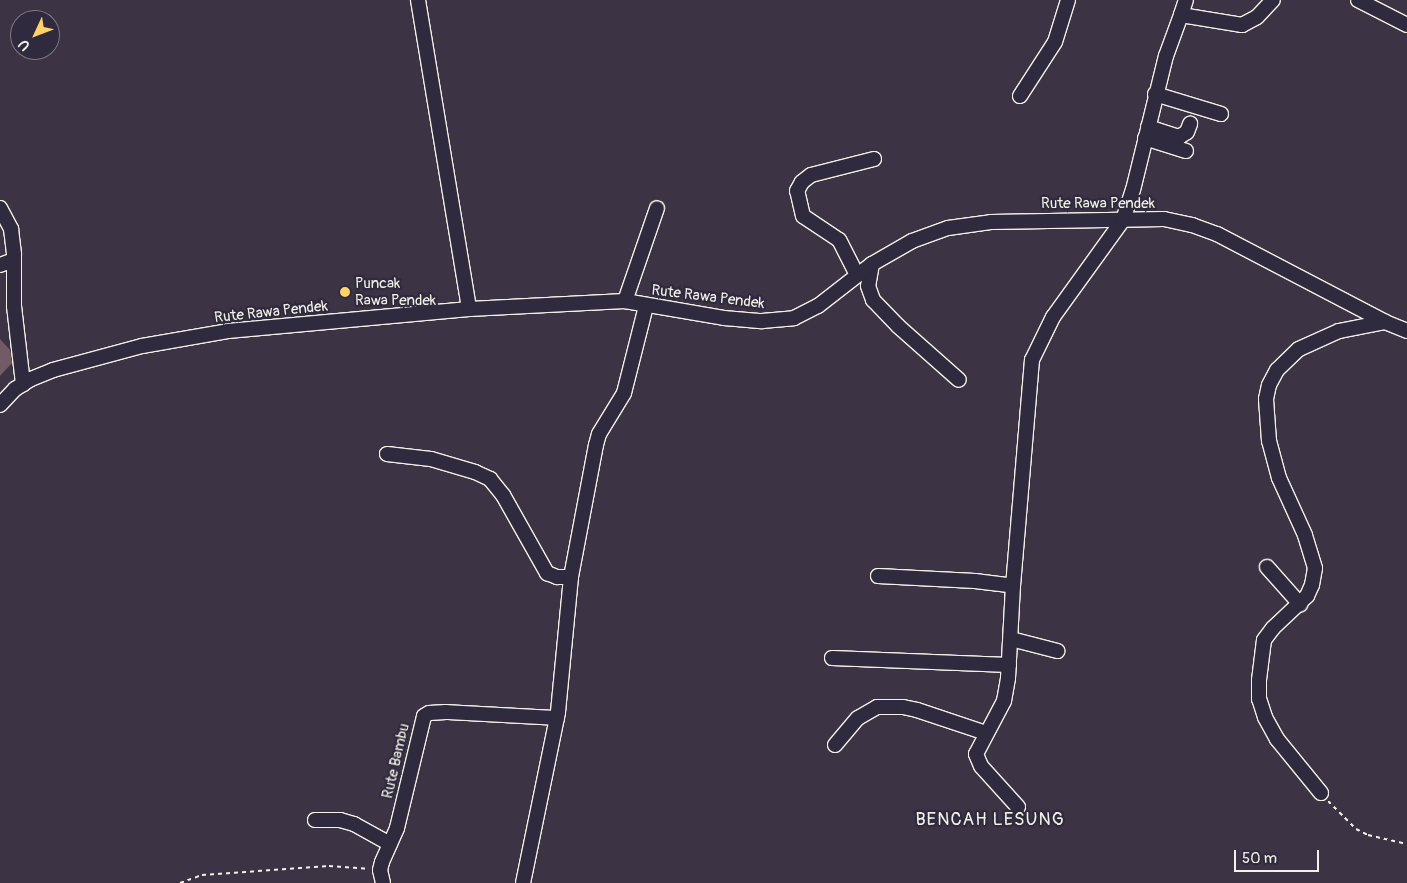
<!DOCTYPE html>
<style>
body{margin:0}
#map{position:relative;width:1407px;height:883px;overflow:hidden;background:#3c3445;font-family:Pangolin,sans-serif}
div>[style]{position:absolute}
.building>*{inset:0;background:#725a66}
.path>*{height:2px;margin-top:-1px;transform-origin:0;background:repeating-linear-gradient(90deg,#f4f1e8 0 4px,transparent 0 8px)}
.roads{filter:drop-shadow(1px 0 #f4f1e8) drop-shadow(-1px 0 #f4f1e8) drop-shadow(0 1px #f4f1e8) drop-shadow(0 -1px #f4f1e8)}
.minor>*{height:14px;margin:-7px;padding:0 7px;transform-origin:7px;border-radius:7px;background:#2f2a3d}
.dots>*{width:14px;height:14px;translate:-50% -50%;box-sizing:border-box;border:2px solid #2f2a3d;border-radius:50%}
span{translate:-50% -50%;white-space:nowrap;text-align:center;line-height:1.15;-webkit-text-stroke:4.5px #2f2a3d;paint-order:stroke}
.street-label{font-size:15px;color:#f4f1e8}
.poi-label{font-size:15px;color:#f4f1e8}
.left{translate:0 -50%;text-align:left}
.quarter-label{font-size:18px;color:#f4f1e8;letter-spacing:1px}
.north{position:absolute;left:10px;top:10px;width:50px;height:50px;box-sizing:border-box;background:#2f2a3d;border:1px solid #7e7a81;border-radius:50%;rotate:227deg;font-size:14px;font-weight:700;line-height:20px;text-align:center;color:#f4f1e8}
.north::after{content:'';display:block;margin:auto;width:18px;height:22px;background:#ffd166;clip-path:polygon(50% 0,100% 100%,50% 72%,0 100%)}
.scale{position:absolute;left:1234px;top:850px;width:85px;height:22px;box-sizing:border-box;border:2px solid #f4f1e8;border-top:0;padding-left:6px;font-size:15px;line-height:18px;white-space:nowrap;color:#f4f1e8;-webkit-text-stroke:4px #2f2a3d;paint-order:stroke}
</style>
<div id="map">
<div class="building">
<i style="clip-path:polygon(0 339px,10px 350px,12px 363px,0 376px)"></i>
</div>
<div class="path">
<i style="left:1328px;top:801px;width:40px;rotate:45deg"></i>
<i style="left:1356px;top:829px;width:13px;rotate:27deg"></i>
<i style="left:1368px;top:835px;width:40px;rotate:13deg"></i>
<i style="left:180px;top:883px;width:23px;rotate:-20deg"></i>
<i style="left:202px;top:875px;width:127px;rotate:-4.1deg"></i>
<i style="left:329px;top:866px;width:39px;rotate:4deg"></i>
</div>
<div class="roads">
<div class="minor">
<i style="left:418px;top:0;width:313px;rotate:80.6deg"></i>
<i style="left:1358px;top:0;width:55px;rotate:27deg"></i>
<i style="left:1181px;top:15px;width:16px;rotate:-72deg"></i>
<i style="left:1155px;top:94px;width:69px;rotate:16.9deg"></i>
<i style="left:1020px;top:96px;width:64px;rotate:-57.1deg"></i>
<i style="left:1055px;top:42px;width:44px;rotate:-72.8deg"></i>
<i style="left:1148px;top:127px;width:33px;rotate:18deg"></i>
<i style="left:1179px;top:137px;width:9px;rotate:-32deg"></i>
<i style="left:1187px;top:132px;width:9px;rotate:-69deg"></i>
<i style="left:1145px;top:138px;width:43px;rotate:17.6deg"></i>
<i style="left:0;top:208px;width:24px;rotate:62deg"></i>
<i style="left:11px;top:229px;width:26px;rotate:83deg"></i>
<i style="left:14px;top:255px;width:51px;rotate:90deg"></i>
<i style="left:14px;top:306px;width:79px;rotate:83.4deg"></i>
<i style="left:872px;top:264px;width:22px;rotate:100deg"></i>
<i style="left:868px;top:286px;width:15px;rotate:70deg"></i>
<i style="left:873px;top:300px;width:36px;rotate:46deg"></i>
<i style="left:898px;top:326px;width:81px;rotate:41.5deg"></i>
<i style="left:0;top:265px;width:15px;rotate:-20deg"></i>
<i style="left:857px;top:275px;width:39px;rotate:-117deg"></i>
<i style="left:839px;top:240px;width:43px;rotate:-146.3deg"></i>
<i style="left:803px;top:216px;width:26px;rotate:-103deg"></i>
<i style="left:797px;top:191px;width:10px;rotate:-61deg"></i>
<i style="left:802px;top:182px;width:11px;rotate:-38deg"></i>
<i style="left:811px;top:175px;width:65px;rotate:-14.3deg"></i>
<i style="left:625px;top:301px;width:98px;rotate:-71deg"></i>
<i style="left:0;top:405px;width:22px;rotate:-47deg"></i>
<i style="left:15px;top:389px;width:19px;rotate:-32deg"></i>
<i style="left:31px;top:379px;width:24px;rotate:-22deg"></i>
<i style="left:53px;top:370px;width:92px;rotate:-15.1deg"></i>
<i style="left:142px;top:346px;width:87px;rotate:-9.9deg"></i>
<i style="left:228px;top:331px;width:242px;rotate:-5.2deg"></i>
<i style="left:469px;top:309px;width:156px;rotate:-2.9deg"></i>
<i style="left:625px;top:301px;width:100px;rotate:9.7deg"></i>
<i style="left:724px;top:318px;width:38px;rotate:5deg"></i>
<i style="left:762px;top:321px;width:32px;rotate:-5deg"></i>
<i style="left:794px;top:318px;width:27px;rotate:-27deg"></i>
<i style="left:818px;top:306px;width:68px;rotate:-37.9deg"></i>
<i style="left:872px;top:264px;width:46px;rotate:-29.9deg"></i>
<i style="left:912px;top:241px;width:38px;rotate:-20deg"></i>
<i style="left:948px;top:228px;width:43px;rotate:-7.9deg"></i>
<i style="left:991px;top:222px;width:173px;rotate:-1deg"></i>
<i style="left:1164px;top:219px;width:29px;rotate:12deg"></i>
<i style="left:1192px;top:225px;width:27px;rotate:20deg"></i>
<i style="left:1217px;top:234px;width:190px;rotate:27.6deg"></i>
<i style="left:1385px;top:322px;width:24px;rotate:22deg"></i>
<i style="left:387px;top:454px;width:44px;rotate:6.5deg"></i>
<i style="left:431px;top:459px;width:46px;rotate:16.5deg"></i>
<i style="left:475px;top:472px;width:17px;rotate:25deg"></i>
<i style="left:490px;top:479px;width:21px;rotate:51deg"></i>
<i style="left:503px;top:495px;width:90px;rotate:60.6deg"></i>
<i style="left:547px;top:573px;width:11px;rotate:22deg"></i>
<i style="left:557px;top:577px;width:14px"></i>
<i style="left:1267px;top:567px;width:50px;rotate:48.3deg"></i>
<i style="left:878px;top:576px;width:97px;rotate:3deg"></i>
<i style="left:975px;top:581px;width:38px;rotate:7deg"></i>
<i style="left:1011px;top:639px;width:48px;rotate:14.6deg"></i>
<i style="left:832px;top:658px;width:177px;rotate:2.3deg"></i>
<i style="left:835px;top:745px;width:35px;rotate:-50deg"></i>
<i style="left:858px;top:718px;width:22px;rotate:-30deg"></i>
<i style="left:877px;top:707px;width:26px"></i>
<i style="left:903px;top:707px;width:14px;rotate:12deg"></i>
<i style="left:917px;top:710px;width:73px;rotate:18.4deg"></i>
<i style="left:1321px;top:793px;width:70px;rotate:-129.2deg"></i>
<i style="left:1277px;top:739px;width:25px;rotate:-119deg"></i>
<i style="left:1265px;top:717px;width:19px;rotate:-108deg"></i>
<i style="left:1259px;top:699px;width:19px;rotate:-90deg"></i>
<i style="left:1259px;top:680px;width:40px;rotate:-82.9deg"></i>
<i style="left:1264px;top:640px;width:15px;rotate:-53deg"></i>
<i style="left:1273px;top:628px;width:47px;rotate:-43.3deg"></i>
<i style="left:1307px;top:596px;width:12px;rotate:-66deg"></i>
<i style="left:1312px;top:585px;width:17px;rotate:-80deg"></i>
<i style="left:1315px;top:568px;width:34px;rotate:-107deg"></i>
<i style="left:1305px;top:535px;width:63px;rotate:-114.5deg"></i>
<i style="left:1279px;top:478px;width:38px;rotate:-105deg"></i>
<i style="left:1269px;top:441px;width:42px;rotate:-94.1deg"></i>
<i style="left:1266px;top:399px;width:14px;rotate:-78deg"></i>
<i style="left:1269px;top:385px;width:17px;rotate:-62deg"></i>
<i style="left:1277px;top:370px;width:30px;rotate:-44deg"></i>
<i style="left:1299px;top:349px;width:44px;rotate:-24.2deg"></i>
<i style="left:1339px;top:331px;width:47px;rotate:-11.1deg"></i>
<i style="left:1018px;top:807px;width:55px;rotate:-132.1deg"></i>
<i style="left:981px;top:766px;width:13px;rotate:-113deg"></i>
<i style="left:976px;top:754px;width:60px;rotate:-62.2deg"></i>
<i style="left:1004px;top:701px;width:23px;rotate:-80deg"></i>
<i style="left:1008px;top:678px;width:92px;rotate:-86.9deg"></i>
<i style="left:1013px;top:586px;width:227px;rotate:-85.2deg"></i>
<i style="left:1032px;top:360px;width:48px;rotate:-64deg"></i>
<i style="left:1053px;top:317px;width:120px;rotate:-54.2deg"></i>
<i style="left:1123px;top:220px;width:32px;rotate:-72deg"></i>
<i style="left:1133px;top:190px;width:138px;rotate:-76.2deg"></i>
<i style="left:1166px;top:56px;width:44px;rotate:-69.9deg"></i>
<i style="left:1181px;top:15px;width:62px;rotate:9.3deg"></i>
<i style="left:1242px;top:25px;width:17px;rotate:-28deg"></i>
<i style="left:1257px;top:17px;width:23px;rotate:-47deg"></i>
<i style="left:315px;top:820px;width:25px"></i>
<i style="left:340px;top:820px;width:15px;rotate:16deg"></i>
<i style="left:354px;top:824px;width:41px;rotate:29.1deg"></i>
<i style="left:383px;top:883px;width:13px;rotate:-103deg"></i>
<i style="left:380px;top:870px;width:8px;rotate:-76deg"></i>
<i style="left:382px;top:862px;width:37px;rotate:-66deg"></i>
<i style="left:397px;top:828px;width:115px;rotate:-76.4deg"></i>
<i style="left:424px;top:716px;width:6px;rotate:-31deg"></i>
<i style="left:429px;top:713px;width:17px;rotate:-3deg"></i>
<i style="left:446px;top:712px;width:111px;rotate:3.1deg"></i>
<i style="left:523px;top:883px;width:175px;rotate:-78.4deg"></i>
<i style="left:558px;top:712px;width:136px;rotate:-84.5deg"></i>
<i style="left:571px;top:577px;width:134px;rotate:-79.3deg"></i>
<i style="left:596px;top:445px;width:11px;rotate:-75deg"></i>
<i style="left:599px;top:434px;width:48px;rotate:-58.6deg"></i>
<i style="left:624px;top:393px;width:90px;rotate:-75.8deg"></i>
</div>
</div>
<div class="dots">
<i style="left:345px;top:292px;background:#ffd166"></i>
</div>
<div class="street-label">
<span style="left:1098px;top:204px">Rute Rawa Pendek</span>
<span style="left:708px;top:297px;rotate:7deg">Rute Rawa Pendek</span>
<span style="left:271px;top:312px;rotate:-6deg">Rute Rawa Pendek</span>
<span style="left:396px;top:761px;rotate:-77deg">Rute Bambu</span>
</div>
<div class="poi-label">
<span class="left" style="left:355px;top:292px">Puncak<br>Rawa Pendek</span>
</div>
<div class="quarter-label">
<span style="left:990px;top:820px">BENCAH LESUNG</span>
</div>
<div class="north">U</div>
<div class="scale">50 m</div>
</div>
